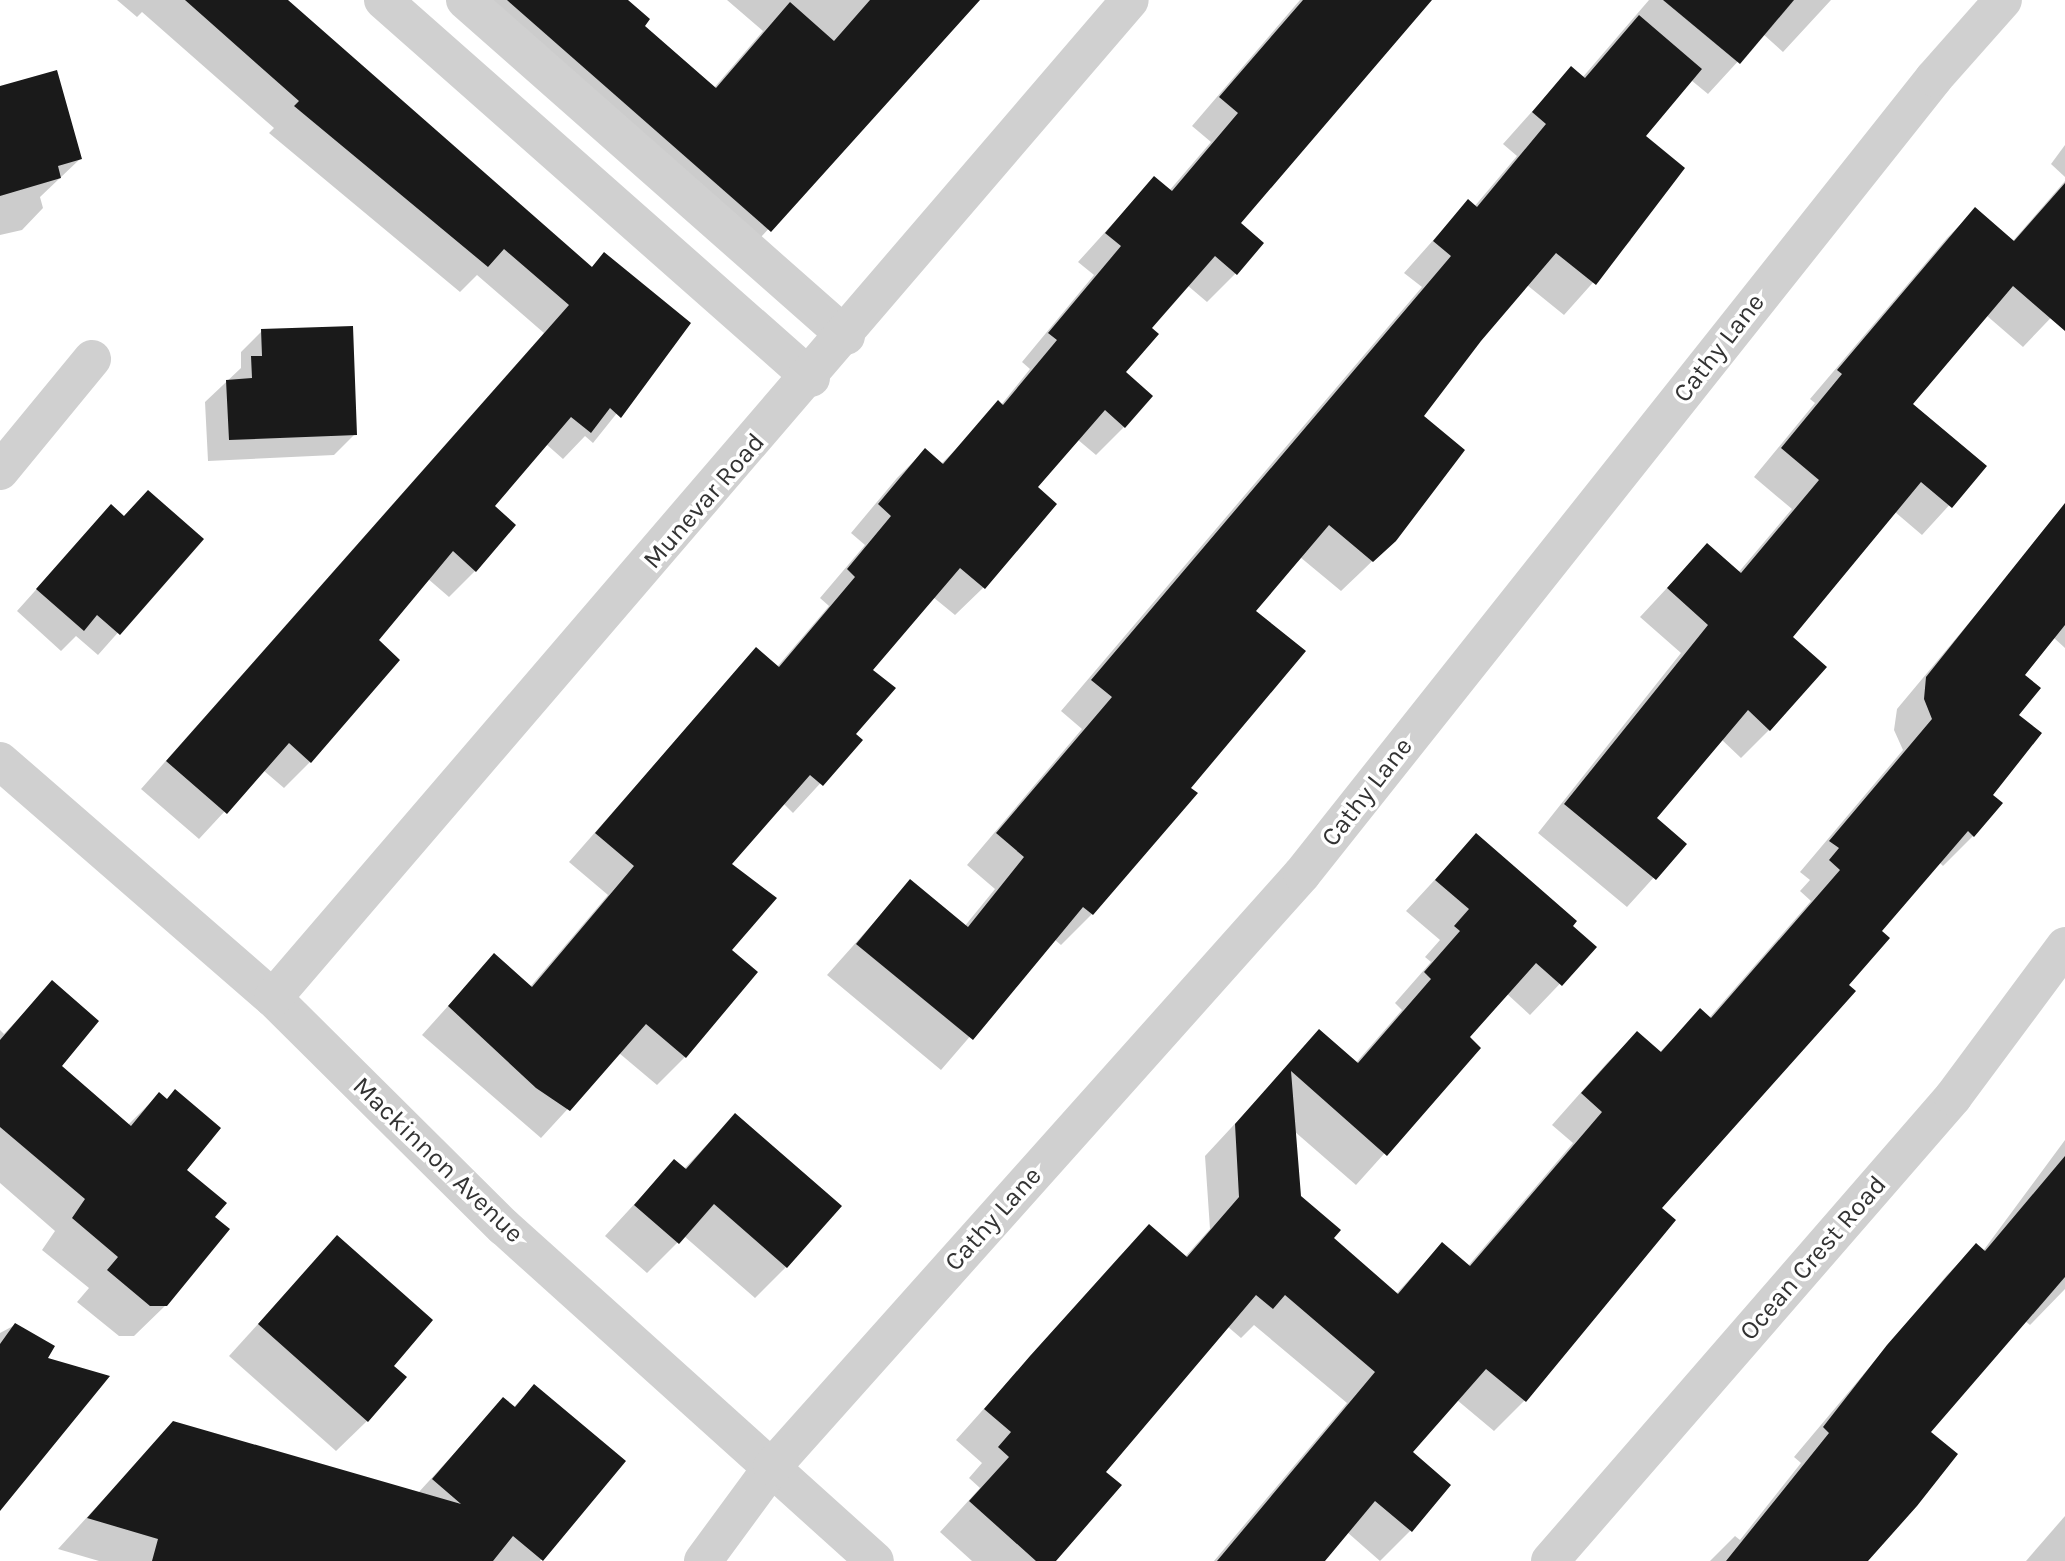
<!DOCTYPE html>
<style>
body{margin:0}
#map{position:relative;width:2065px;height:1561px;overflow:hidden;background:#fff;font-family:Karla,sans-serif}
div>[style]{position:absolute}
.shadow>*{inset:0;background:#0003}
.building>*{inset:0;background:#1a1a1a}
.minor>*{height:38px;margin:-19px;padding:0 19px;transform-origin:19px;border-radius:19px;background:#d0d0d0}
span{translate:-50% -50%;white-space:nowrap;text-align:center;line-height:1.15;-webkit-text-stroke:7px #fff;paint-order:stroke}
.street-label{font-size:26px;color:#333}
</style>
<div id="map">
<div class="shadow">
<i style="clip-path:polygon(117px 0,283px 0,591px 268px,604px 255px,689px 323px,593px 443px,585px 436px,563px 459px,546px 444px,492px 506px,475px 571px,449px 597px,427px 578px,376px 640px,310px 762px,284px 788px,263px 770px,199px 839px,141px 789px,544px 333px,477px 275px,460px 292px,269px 133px,274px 128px,142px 12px,137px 17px)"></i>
<i style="clip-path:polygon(446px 0,625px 0,642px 26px,714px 88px,763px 31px,727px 0,978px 0,741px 259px)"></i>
<i style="clip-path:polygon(1300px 0,1429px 0,1238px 223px,1261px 243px,1235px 274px,1207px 302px,1187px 285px,1149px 328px,1123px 373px,1124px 427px,1096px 455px,1077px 439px,1036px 487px,984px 587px,955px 615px,933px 597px,871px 670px,853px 734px,860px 740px,793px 813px,783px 803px,729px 864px,730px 950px,685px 1057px,657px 1085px,619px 1053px,541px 1138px,422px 1035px,494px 955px,530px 987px,608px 895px,569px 862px,756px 649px,777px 667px,829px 606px,820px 598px,865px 545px,851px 533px,897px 478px,925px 450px,941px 464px,1001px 405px,1030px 369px,1022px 362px,1094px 275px,1078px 262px,1154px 178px,1169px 191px,1211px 142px,1192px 126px)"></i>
<i style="clip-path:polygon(1649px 0,1831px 0,1783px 52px,1763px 34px,1708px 94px,1691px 80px,1644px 136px,1625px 235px,1631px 240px,1564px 315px,1527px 285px,1480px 340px,1422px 416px,1394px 540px,1362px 571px,1341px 591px,1300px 557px,1254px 611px,1092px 914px,1061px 945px,1054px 939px,941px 1070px,827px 975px,910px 882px,964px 927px,995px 889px,967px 865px,1082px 729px,1061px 711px,1422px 287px,1404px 273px,1468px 201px,1474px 207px,1517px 156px,1503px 144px,1571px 68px,1582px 78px)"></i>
<i style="clip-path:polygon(0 88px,80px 159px,40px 197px,43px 208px,22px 230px,0 235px)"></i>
<i style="clip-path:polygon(2065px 145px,2065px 177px,2051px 164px)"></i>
<i style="clip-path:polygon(2065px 181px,2065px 303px,2023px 347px,1986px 315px,1911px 404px,1984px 467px,1922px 535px,1895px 512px,1791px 637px,1769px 730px,1741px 758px,1721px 739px,1655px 818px,1684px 844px,1627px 907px,1538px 833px,1681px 653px,1640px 617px,1707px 545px,1738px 573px,1792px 509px,1754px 477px,1815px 403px,1810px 399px,1947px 238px,1975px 210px,2012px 242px)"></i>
<i style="clip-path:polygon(262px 331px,355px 434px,334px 455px,208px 461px,205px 402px,241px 368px,241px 352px)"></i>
<i style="clip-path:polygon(111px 506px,124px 517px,201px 539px,98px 655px,76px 636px,61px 651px,17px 611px)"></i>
<i style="clip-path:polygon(2065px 508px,2065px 648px,2053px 637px,2022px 675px,2017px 715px,1973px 836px,1943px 866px,1939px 862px,1880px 931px,1659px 1208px,1673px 1220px,1524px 1401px,1494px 1431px,1457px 1400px,1410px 1453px,1410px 1531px,1380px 1561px,1347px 1532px,1323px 1561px,1214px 1561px,1347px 1403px,1254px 1325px,1241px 1338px,1227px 1326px,1103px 1472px,1054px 1561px,972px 1561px,940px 1532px,980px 1488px,969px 1478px,982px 1463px,956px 1440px,1119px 1257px,1149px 1227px,1185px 1257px,1210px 1229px,1205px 1156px,1320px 1032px,1355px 1064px,1402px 1010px,1395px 1003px,1431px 962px,1425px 957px,1440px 940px,1406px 911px,1476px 835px,1595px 947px,1530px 1015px,1506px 993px,1467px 1037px,1479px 1048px,1356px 1185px,1294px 1131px,1300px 1197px,1332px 1238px,1396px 1294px,1442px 1244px,1468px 1266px,1573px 1143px,1552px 1125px,1607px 1063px,1637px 1033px,1659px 1053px,1700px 1011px,1709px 1018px,1811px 901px,1800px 891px,1810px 880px,1800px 872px,1903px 750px,1894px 730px,1897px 709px)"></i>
<i style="clip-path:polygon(52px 983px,59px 1066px,128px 1125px,159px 1094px,185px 1171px,212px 1217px,166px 1305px,134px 1336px,119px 1336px,77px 1302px,89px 1288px,42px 1250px,55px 1231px,0 1183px,0 1030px,4px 1034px)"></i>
<i style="clip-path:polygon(735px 1115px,786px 1267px,755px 1298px,684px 1236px,647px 1273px,605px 1236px,674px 1161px,684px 1169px)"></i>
<i style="clip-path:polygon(2065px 1140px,2065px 1289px,2030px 1325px,2025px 1321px,1928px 1432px,1867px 1561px,1710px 1561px,1735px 1536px,1740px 1540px,1801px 1463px,1794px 1457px,1947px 1275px,1976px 1246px,1983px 1251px)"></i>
<i style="clip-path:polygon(337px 1237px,391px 1366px,367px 1421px,336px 1451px,229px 1356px)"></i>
<i style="clip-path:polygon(15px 1325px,46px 1359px,0 1506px,0 1333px)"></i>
<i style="clip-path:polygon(534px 1386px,624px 1461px,540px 1561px,99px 1561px,58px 1549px,173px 1423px,418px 1493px,503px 1400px,513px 1408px)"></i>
<i style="clip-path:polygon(2065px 1516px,2065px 1561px,2026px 1561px)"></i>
</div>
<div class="building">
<i style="clip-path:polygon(185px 0,288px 0,592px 267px,604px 252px,691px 323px,621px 418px,610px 408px,591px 433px,571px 417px,495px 506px,516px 525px,476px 572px,453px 551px,379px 640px,400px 660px,311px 763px,289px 743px,227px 814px,166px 761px,569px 305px,504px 249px,488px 267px,294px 106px,299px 101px)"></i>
<i style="clip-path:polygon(507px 0,628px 0,650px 19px,645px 26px,716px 88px,790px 2px,834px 41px,870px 0,980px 0,771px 232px)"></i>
<i style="clip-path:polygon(1303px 0,1432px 0,1241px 223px,1264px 243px,1237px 275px,1215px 256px,1152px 328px,1159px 334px,1126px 372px,1153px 396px,1125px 428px,1105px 410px,1038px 487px,1057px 504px,985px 589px,960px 568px,873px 670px,896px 688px,856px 734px,863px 740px,823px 786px,810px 775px,732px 864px,777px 898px,732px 950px,758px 972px,686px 1058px,646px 1024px,570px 1111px,536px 1088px,448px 1006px,494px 953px,532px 987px,634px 866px,595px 833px,756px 647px,779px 667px,855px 577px,847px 569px,891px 516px,878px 504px,925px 448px,943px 464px,998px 400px,1003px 405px,1057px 340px,1048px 333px,1121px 246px,1105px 233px,1154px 176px,1172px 191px,1238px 113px,1219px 97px)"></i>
<i style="clip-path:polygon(1663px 0,1794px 0,1740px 64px)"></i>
<i style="clip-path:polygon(1639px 15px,1702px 69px,1646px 136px,1685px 168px,1596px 285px,1556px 253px,1481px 341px,1424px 416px,1465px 450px,1396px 541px,1373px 562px,1329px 525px,1256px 611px,1306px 651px,1191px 788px,1198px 793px,1093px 915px,1083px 907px,973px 1040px,856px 944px,910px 879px,968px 927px,1024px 857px,996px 833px,1112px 697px,1091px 680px,1451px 256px,1433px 241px,1468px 199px,1477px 207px,1546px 124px,1532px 112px,1571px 66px,1585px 78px)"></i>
<i style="clip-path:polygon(57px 70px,82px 159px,58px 166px,61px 178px,0 196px,0 86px)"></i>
<i style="clip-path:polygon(2065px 183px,2065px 331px,2013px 286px,1913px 404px,1987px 466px,1952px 508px,1921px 482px,1793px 637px,1827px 667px,1770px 731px,1748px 710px,1657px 818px,1687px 844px,1656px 880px,1564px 804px,1708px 625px,1667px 588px,1707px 543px,1741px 573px,1819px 480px,1781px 448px,1842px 374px,1837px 370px,1975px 207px,2014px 241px)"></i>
<i style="clip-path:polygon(353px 326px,357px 435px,229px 440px,226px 380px,252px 378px,251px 356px,262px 356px,261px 329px)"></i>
<i style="clip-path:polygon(148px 490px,204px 539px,120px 635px,97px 615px,84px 631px,36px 589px,111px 504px,124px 516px)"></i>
<i style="clip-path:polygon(2065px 503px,2065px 625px,2025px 675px,2041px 688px,2019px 715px,2042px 733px,1993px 795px,2003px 803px,1974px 837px,1968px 831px,1882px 931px,1890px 938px,1849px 985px,1856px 991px,1662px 1208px,1676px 1220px,1526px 1402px,1486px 1369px,1413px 1452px,1451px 1485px,1412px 1532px,1375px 1501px,1325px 1561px,1217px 1561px,1375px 1372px,1285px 1295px,1273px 1309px,1256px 1295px,1106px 1472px,1122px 1485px,1056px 1561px,1036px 1561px,969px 1501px,1009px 1457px,998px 1447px,1011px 1432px,984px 1409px,1030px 1356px,1149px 1224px,1187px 1257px,1239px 1197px,1235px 1124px,1319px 1029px,1358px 1063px,1431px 979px,1424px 972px,1460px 931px,1454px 926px,1469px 909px,1435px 880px,1476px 833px,1577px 921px,1573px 926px,1597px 947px,1562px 986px,1536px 963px,1470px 1037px,1481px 1048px,1387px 1156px,1291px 1071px,1301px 1196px,1341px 1230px,1334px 1238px,1398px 1294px,1442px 1242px,1470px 1266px,1602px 1112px,1581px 1093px,1637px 1031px,1661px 1052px,1700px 1008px,1711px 1018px,1840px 870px,1829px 860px,1839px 848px,1829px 841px,1932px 719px,1924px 699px,1926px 677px)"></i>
<i style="clip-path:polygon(52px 980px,99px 1021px,62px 1066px,131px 1126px,159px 1092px,167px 1099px,175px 1089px,221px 1128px,187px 1170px,227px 1203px,215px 1217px,230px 1229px,167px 1306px,150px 1306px,107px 1270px,118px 1257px,72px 1218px,85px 1199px,0 1127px,0 1040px)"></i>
<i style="clip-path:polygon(735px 1113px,842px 1206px,787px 1268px,714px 1204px,679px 1244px,634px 1205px,674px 1159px,686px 1169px)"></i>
<i style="clip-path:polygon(2065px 1156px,2065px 1277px,1931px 1432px,1958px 1454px,1917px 1506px,1868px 1561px,1726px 1561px,1829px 1433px,1823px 1427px,1887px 1345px,1976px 1243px,1985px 1251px)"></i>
<i style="clip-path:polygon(337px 1235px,433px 1320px,394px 1366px,407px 1377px,368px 1422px,258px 1324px)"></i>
<i style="clip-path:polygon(15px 1323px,55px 1346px,48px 1358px,110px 1376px,0 1511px,0 1344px)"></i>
<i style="clip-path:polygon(534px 1384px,626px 1461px,543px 1561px,513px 1536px,493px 1561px,152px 1561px,158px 1539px,87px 1518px,173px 1421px,461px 1504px,432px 1479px,503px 1397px,515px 1407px)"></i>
</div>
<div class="minor">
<i style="left:383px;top:0;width:571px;rotate:41.45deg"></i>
<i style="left:465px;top:0;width:508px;rotate:41.41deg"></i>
<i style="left:0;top:471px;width:145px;rotate:-50.6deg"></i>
<i style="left:0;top:761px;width:362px;rotate:41deg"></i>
<i style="left:273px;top:998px;width:325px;rotate:44.8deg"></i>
<i style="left:504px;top:1227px;width:499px;rotate:42deg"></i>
<i style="left:273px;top:998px;width:1315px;rotate:-49.35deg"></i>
<i style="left:703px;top:1561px;width:117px;rotate:-53.7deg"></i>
<i style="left:772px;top:1467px;width:795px;rotate:-48.21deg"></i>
<i style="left:1302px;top:874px;width:1016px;rotate:-51.55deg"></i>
<i style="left:1934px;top:78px;width:104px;rotate:-48.5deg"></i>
<i style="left:1550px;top:1561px;width:615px;rotate:-49.02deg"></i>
<i style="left:1953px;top:1097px;width:188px;rotate:-53.4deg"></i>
</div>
<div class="street-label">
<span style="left:1719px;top:348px;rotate:-52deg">Cathy Lane</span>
<span style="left:704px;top:501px;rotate:-49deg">Munevar Road</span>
<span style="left:1367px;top:792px;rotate:-52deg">Cathy Lane</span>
<span style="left:438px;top:1160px;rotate:44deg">Mackinnon Avenue</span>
<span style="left:993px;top:1219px;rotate:-48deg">Cathy Lane</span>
<span style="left:1813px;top:1258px;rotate:-49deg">Ocean Crest Road</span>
</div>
</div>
